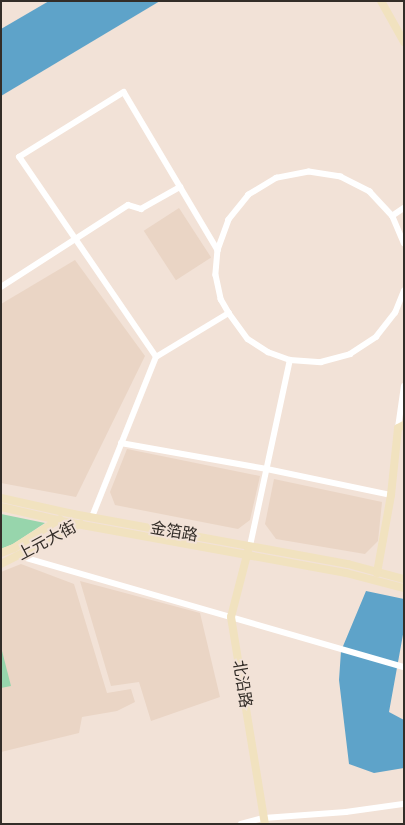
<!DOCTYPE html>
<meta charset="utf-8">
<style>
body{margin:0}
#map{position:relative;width:405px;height:825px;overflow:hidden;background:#f2e2d7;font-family:Rubik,"Noto Sans SC",sans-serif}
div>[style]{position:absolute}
.built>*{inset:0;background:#ead5c5;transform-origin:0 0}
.green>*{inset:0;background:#97d5ac}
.water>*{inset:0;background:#5ea3c9}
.street>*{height:5.5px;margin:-2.75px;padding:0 2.75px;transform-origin:2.75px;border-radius:2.75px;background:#fff}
.secondary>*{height:8px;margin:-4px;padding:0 4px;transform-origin:4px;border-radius:4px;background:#f1e2bf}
span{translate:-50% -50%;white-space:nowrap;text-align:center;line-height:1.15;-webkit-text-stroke:4px #f2e2d7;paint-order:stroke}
.street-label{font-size:16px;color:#332d28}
.frame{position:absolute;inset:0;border:2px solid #332d28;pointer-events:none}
</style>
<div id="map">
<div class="built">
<i style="left:179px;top:208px;width:59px;height:42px;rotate:57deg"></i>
<i style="clip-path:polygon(75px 260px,145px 356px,76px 497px,1px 483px,1px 304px)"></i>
<i style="clip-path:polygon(127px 449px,260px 476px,250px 520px,238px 529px,115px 505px,110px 492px)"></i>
<i style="clip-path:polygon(274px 479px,382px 502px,378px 541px,365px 554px,276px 539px,265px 524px)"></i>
<i style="clip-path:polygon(21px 564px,74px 584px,107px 693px,131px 689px,135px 702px,117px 711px,82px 717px,79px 733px,1px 752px,1px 572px)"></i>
<i style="clip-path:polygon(80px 581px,200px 613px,220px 697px,151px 721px,139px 682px,111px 686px)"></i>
</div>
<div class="green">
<i style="clip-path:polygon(1px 514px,45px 523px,13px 544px,1px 549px)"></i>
<i style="clip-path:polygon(1px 647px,11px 686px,1px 688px)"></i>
</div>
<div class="water">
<i style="clip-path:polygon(49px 1px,160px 1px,1px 96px,1px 29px)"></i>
<i style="clip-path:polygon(366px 591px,404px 599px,404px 629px,389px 712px,404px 720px,404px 768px,374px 773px,349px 764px,339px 680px,341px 651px)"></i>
</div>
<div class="street">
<i style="left:392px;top:216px;width:14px;rotate:-34deg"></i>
<i style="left:404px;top:244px;width:30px;rotate:-113deg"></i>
<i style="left:392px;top:216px;width:33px;rotate:-133deg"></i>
<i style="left:370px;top:192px;width:33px;rotate:-153deg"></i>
<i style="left:341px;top:177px;width:32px;rotate:-171deg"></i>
<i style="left:309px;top:172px;width:33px;rotate:169deg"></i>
<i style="left:277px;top:178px;width:33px;rotate:149deg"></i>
<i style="left:249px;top:195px;width:32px;rotate:129deg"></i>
<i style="left:229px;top:220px;width:32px;rotate:110deg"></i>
<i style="left:218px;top:250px;width:25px;rotate:95deg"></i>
<i style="left:216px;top:275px;width:25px;rotate:78deg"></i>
<i style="left:221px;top:299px;width:16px;rotate:60deg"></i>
<i style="left:229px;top:313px;width:32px;rotate:54deg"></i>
<i style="left:248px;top:339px;width:24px;rotate:33deg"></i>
<i style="left:268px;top:352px;width:23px;rotate:20deg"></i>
<i style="left:290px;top:360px;width:31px;rotate:4deg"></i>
<i style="left:321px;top:362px;width:30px;rotate:-15deg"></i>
<i style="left:350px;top:354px;width:31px;rotate:-33deg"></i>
<i style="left:376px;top:337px;width:31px;rotate:-52deg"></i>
<i style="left:395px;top:313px;width:24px;rotate:-68deg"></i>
<i style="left:1px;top:287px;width:151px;rotate:-32.8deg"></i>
<i style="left:128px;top:205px;width:14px;rotate:17deg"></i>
<i style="left:141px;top:209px;width:45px;rotate:-29.4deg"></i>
<i style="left:156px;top:357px;width:242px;rotate:-124.4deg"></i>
<i style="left:19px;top:157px;width:123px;rotate:-31.8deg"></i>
<i style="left:124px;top:92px;width:184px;rotate:59.3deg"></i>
<i style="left:398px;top:428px;width:42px;rotate:-81.9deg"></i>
<i style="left:121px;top:443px;width:148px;rotate:10.1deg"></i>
<i style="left:267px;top:469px;width:127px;rotate:11.8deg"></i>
<i style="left:92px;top:517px;width:172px;rotate:-68.2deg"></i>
<i style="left:156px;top:357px;width:85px;rotate:-31.1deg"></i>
<i style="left:250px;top:546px;width:190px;rotate:-77.9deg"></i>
<i style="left:19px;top:556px;width:401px;rotate:16.1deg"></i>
<i style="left:241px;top:824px;width:24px;rotate:-15deg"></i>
<i style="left:264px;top:818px;width:82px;rotate:-4.2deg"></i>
<i style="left:346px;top:812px;width:59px;rotate:-7.9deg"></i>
</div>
<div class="secondary">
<i style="left:381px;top:1px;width:47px;rotate:60.7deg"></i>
<i style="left:1px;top:498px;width:74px;rotate:12.5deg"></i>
<i style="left:73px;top:514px;width:280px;rotate:10.3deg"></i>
<i style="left:348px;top:564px;width:58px;rotate:15deg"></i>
<i style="left:1px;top:507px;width:72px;rotate:12.9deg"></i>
<i style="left:71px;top:523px;width:280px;rotate:10.3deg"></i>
<i style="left:346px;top:573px;width:60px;rotate:14.5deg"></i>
<i style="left:248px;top:551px;width:68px;rotate:104.4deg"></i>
<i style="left:231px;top:617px;width:210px;rotate:80.7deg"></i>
<i style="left:1px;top:553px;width:14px;rotate:-21deg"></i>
<i style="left:14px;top:548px;width:54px;rotate:-32.2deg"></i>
<i style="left:1px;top:564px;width:89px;rotate:-26.9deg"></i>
<i style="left:377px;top:573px;width:79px;rotate:-79.8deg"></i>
<i style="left:391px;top:495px;width:67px;rotate:-84deg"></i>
<i style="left:398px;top:428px;width:7px;rotate:-27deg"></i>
</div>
<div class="street-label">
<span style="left:174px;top:532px;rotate:10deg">金箔路</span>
<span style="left:47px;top:541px;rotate:-28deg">上元大街</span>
<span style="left:242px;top:684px;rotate:81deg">北沿路</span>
</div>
<div class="frame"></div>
</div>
